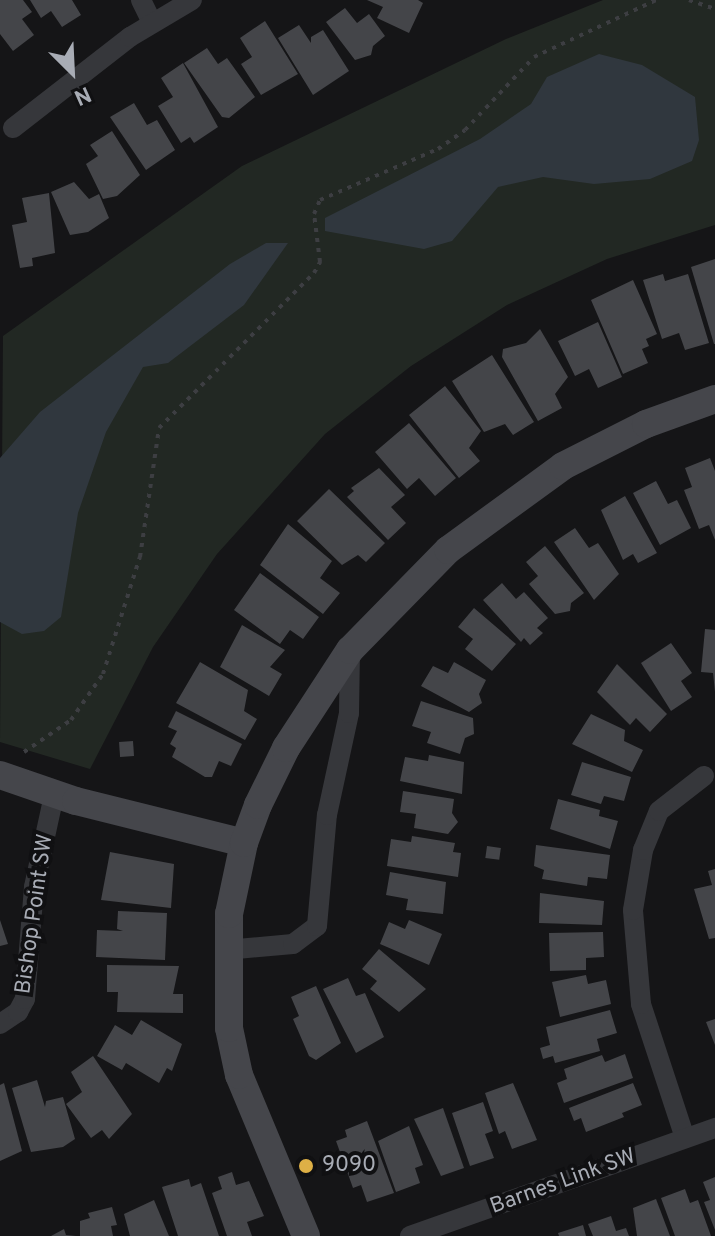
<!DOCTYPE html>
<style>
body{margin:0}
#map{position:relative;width:715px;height:1236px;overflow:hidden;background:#151517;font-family:Overpass,sans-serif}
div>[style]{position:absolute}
.green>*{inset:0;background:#222823}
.water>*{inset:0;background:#30373e}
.building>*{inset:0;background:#444549;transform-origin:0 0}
.path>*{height:4px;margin-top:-2px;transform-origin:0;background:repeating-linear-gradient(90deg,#3d3e42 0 4px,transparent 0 10px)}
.street>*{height:20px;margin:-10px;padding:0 10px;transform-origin:10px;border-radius:10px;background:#36373b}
.secondary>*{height:28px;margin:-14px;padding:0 14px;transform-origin:14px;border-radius:14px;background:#45464b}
.dots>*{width:22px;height:22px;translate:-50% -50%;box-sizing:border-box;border:4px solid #101012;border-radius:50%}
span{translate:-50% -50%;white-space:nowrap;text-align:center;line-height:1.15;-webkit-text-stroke:8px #101012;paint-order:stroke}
.street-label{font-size:22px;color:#a8acb5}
.poi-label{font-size:22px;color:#a8acb5}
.left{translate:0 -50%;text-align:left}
.north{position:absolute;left:32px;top:32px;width:80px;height:80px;-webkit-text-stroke:6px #101012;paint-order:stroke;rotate:156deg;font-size:22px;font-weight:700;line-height:32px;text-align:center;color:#a8acb5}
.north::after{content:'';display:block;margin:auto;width:28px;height:36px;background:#a8acb5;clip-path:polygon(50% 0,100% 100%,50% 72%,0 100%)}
</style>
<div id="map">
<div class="green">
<i style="clip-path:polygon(603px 0,715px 0,715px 225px,607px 259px,507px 305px,411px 366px,325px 434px,217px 554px,153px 647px,90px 769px,0 742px,3px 336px,242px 166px,506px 39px)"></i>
</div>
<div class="water">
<i style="clip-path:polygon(599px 54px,642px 65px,695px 97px,699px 140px,692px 161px,650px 179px,594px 184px,543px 177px,498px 187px,452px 241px,424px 249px,325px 231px,325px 218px,480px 139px,531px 104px,547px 77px)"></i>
<i style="clip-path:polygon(266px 243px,288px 243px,244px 305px,168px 363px,143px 367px,106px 432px,78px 513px,61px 617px,44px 631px,22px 634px,0 622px,0 458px,40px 412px,230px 264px)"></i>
</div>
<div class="building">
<i style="clip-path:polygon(0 0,23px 0,32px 12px,22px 19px,34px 35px,13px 51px,0 34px)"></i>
<i style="clip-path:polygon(30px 0,72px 0,81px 15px,62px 27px,51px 11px,41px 18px)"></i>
<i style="clip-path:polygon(367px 0,418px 0,423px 3px,409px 33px,377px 18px,383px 7px)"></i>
<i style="clip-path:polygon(345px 8px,357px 23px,369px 14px,385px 36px,373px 46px,371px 55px,355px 60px,326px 22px)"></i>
<i style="clip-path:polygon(265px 21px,298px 74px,261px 95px,241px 64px,252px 57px,240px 38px)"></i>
<i style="clip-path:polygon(299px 25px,311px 43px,311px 37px,323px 30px,349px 71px,313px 95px,278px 38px)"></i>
<i style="clip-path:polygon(207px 48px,218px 64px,227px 58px,255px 97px,229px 118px,222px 117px,184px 63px)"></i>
<i style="clip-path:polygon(183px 63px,218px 127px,194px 143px,190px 137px,181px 143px,158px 106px,173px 97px,161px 78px)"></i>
<i style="clip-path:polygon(134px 103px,147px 125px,157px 120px,175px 150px,146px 170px,110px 117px)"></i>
<i style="clip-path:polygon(112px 131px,140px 175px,117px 196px,103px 199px,86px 164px,98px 156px,90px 145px)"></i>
<i style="clip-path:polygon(74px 182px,89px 199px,99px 194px,109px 218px,88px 232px,70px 235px,51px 192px)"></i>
<i style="clip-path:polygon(49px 193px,55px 253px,32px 258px,33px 266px,20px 268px,12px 225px,27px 222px,22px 198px)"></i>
<i style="clip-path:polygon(715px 259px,715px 344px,714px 344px,691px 267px)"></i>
<i style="clip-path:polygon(663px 274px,665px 281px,688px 274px,709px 343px,685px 350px,679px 333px,662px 339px,643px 280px)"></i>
<i style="clip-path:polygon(633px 280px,657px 334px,646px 339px,649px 346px,642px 349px,648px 363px,623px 374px,591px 300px)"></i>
<i style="clip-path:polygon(598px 322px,622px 377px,598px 388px,589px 369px,575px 376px,558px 341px)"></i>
<i style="clip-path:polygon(540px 329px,568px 377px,555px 394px,562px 408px,538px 421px,502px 357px,503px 349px,526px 343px)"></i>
<i style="clip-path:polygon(492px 355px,534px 422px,513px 435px,505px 424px,484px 432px,452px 381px)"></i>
<i style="clip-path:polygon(445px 386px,481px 431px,469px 448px,480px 461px,459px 478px,409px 415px)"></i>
<i style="clip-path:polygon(409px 423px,456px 478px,435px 496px,419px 478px,407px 489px,375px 452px)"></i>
<i style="clip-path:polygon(710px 458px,715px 471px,715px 540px,709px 525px,699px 529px,684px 490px,692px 487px,685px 468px)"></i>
<i style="clip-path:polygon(379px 468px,405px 495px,391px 507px,406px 523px,388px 540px,347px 497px,354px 491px,351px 488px)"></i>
<i style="clip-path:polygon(656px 481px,668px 504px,677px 500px,691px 528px,660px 545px,633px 493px)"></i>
<i style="clip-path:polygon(329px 489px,385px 543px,366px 562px,358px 555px,342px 565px,297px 521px)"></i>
<i style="clip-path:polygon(625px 496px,657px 553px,638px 563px,633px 554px,623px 560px,601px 510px)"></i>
<i style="clip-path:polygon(288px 524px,332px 561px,320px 578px,340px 593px,323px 614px,260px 565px)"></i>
<i style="clip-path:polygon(575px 528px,589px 548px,598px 543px,619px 574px,594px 600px,554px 542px)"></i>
<i style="clip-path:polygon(545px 546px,584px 593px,571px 603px,570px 611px,555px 614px,529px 584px,538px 576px,526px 562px)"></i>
<i style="clip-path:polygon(260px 573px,319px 617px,303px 639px,290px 630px,280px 644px,234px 610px)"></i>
<i style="clip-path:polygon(502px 583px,516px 599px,524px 592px,548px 618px,537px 628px,543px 633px,530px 645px,524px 638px,521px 642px,483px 600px)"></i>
<i style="clip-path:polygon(474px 608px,516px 644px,492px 671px,465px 649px,473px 639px,458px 627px)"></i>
<i style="clip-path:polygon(242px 625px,285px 650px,270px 667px,282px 674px,269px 696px,220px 667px)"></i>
<i style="clip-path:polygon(705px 629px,715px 630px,715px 692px,713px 673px,701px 672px)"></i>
<i style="clip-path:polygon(671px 643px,692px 673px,681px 681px,692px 697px,671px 711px,641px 663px)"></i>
<i style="clip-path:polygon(200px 662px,248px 690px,244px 711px,257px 719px,245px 740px,176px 703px)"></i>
<i style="clip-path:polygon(454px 662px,486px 680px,479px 694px,482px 703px,469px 712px,421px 686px,433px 666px,448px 673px)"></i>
<i style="clip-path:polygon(617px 664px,667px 714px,650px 732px,636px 718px,630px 725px,597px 692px)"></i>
<i style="clip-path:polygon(421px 701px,473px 718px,474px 734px,465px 738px,460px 754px,427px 743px,431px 732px,412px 726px)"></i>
<i style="clip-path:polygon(176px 711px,242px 744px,231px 766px,219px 761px,212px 777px,205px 777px,172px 757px,176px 748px,170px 744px,177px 731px,168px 727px)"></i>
<i style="clip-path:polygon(591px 714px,625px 730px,624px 741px,643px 750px,632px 772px,572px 744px)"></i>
<i style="left:133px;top:741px;width:15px;height:14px;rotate:86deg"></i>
<i style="clip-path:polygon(429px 755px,464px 762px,462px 794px,400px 781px,405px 757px,428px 761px)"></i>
<i style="clip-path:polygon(582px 762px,631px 777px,624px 801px,604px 796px,601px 804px,571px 795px)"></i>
<i style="clip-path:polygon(403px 791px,454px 799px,452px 813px,458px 822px,448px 834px,414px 828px,416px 814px,400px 812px)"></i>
<i style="clip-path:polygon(558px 799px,600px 810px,599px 816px,618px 821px,610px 849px,550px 829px)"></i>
<i style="clip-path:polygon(412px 836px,455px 843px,453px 852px,461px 853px,458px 877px,387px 866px,391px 839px,411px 842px)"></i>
<i style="clip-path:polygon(536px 845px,610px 855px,607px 879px,588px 877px,587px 886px,542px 879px,544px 870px,534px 866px)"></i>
<i style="left:487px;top:846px;width:14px;height:12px;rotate:8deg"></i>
<i style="clip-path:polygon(110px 852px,174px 864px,171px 908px,101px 900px)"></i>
<i style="clip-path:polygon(715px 869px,715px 938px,709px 939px,694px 889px,712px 885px,708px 871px)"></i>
<i style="clip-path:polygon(390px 872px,446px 882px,443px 914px,406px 910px,408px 899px,386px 895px)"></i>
<i style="clip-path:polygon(540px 893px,604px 901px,602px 925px,539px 923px)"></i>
<i style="clip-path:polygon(118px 911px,167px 913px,165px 960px,96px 957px,97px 930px,123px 931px,117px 929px)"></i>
<i style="clip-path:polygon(0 920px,8px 944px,0 946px)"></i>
<i style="clip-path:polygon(409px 920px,442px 934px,429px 965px,380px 944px,389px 922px,405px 929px)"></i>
<i style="clip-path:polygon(603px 932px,604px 957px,586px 958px,586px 970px,550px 971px,549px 933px)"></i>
<i style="clip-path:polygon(379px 949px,426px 989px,399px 1012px,370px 989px,377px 981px,362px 969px)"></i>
<i style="clip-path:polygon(107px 965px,179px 966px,173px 994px,183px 994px,183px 1013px,117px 1012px,118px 992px,107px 992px)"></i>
<i style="clip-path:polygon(586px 975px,588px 984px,606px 980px,611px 1004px,560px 1017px,552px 982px)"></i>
<i style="clip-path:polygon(348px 978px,356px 996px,365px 993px,384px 1037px,356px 1053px,323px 989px)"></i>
<i style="clip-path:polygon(316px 986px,341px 1043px,316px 1060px,309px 1056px,293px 1019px,299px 1016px,291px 997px)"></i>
<i style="clip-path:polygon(610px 1010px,617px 1033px,597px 1039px,600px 1051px,555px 1063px,553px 1056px,543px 1059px,540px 1048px,550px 1045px,546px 1027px)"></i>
<i style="clip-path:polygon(715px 1019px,715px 1045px,706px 1022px)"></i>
<i style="clip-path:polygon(141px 1020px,182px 1044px,172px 1071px,167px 1068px,159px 1083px,126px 1063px,122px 1070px,97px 1056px,115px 1025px,132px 1035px)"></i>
<i style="clip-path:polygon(625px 1054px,633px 1078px,564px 1103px,557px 1083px,567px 1079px,564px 1069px,602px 1055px,605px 1062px)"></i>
<i style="clip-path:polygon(93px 1056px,132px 1114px,109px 1139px,102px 1130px,91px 1138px,66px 1104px,82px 1092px,71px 1072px)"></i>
<i style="clip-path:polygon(37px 1080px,45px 1107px,46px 1101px,63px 1097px,75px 1139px,63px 1147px,31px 1152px,12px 1088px)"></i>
<i style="clip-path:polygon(4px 1083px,22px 1151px,0 1161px,0 1085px)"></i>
<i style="clip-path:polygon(513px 1083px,537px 1140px,512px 1149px,505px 1131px,499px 1134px,485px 1093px)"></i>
<i style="clip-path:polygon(633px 1083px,642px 1105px,622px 1113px,624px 1117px,586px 1132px,581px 1118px,574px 1121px,569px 1108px)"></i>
<i style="clip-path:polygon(483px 1102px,493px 1131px,485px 1134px,494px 1158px,470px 1166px,452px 1113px)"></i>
<i style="clip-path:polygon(443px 1108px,464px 1168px,441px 1176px,414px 1119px)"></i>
<i style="clip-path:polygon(367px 1121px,394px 1193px,367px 1202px,361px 1185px,353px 1188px,336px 1141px,347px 1137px,345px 1130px)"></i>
<i style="clip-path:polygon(409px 1126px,423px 1165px,415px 1168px,420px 1183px,396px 1192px,378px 1141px)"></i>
<i style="clip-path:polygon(232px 1172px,236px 1185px,249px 1181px,264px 1216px,247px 1222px,252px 1236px,227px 1236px,212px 1193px,222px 1189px,218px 1177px)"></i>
<i style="clip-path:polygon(715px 1177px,715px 1230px,704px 1202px,710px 1200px,703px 1182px)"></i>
<i style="clip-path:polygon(189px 1179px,191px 1187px,201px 1183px,219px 1236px,178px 1236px,162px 1187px)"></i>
<i style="clip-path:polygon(685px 1189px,690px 1203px,698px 1200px,711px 1236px,675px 1236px,661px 1198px)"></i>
<i style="clip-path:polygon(656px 1199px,670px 1236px,637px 1236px,633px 1208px)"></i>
<i style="clip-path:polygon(154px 1200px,169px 1236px,130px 1236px,124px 1214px)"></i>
<i style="clip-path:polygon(112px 1207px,117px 1225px,111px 1226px,113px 1236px,80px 1236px,80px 1221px,90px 1218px,88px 1213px)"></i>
<i style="clip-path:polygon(611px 1216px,616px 1231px,626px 1228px,629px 1236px,593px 1236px,588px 1224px)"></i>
<i style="clip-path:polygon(583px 1225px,586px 1236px,559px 1236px,558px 1233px)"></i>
<i style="clip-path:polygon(64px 1229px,66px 1235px,76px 1236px,51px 1236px)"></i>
</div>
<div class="path">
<i style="left:689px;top:0;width:28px;rotate:19deg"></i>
<i style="left:24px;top:752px;width:57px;rotate:-34.2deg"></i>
<i style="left:71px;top:720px;width:56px;rotate:-55.2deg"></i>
<i style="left:103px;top:674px;width:123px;rotate:-72.5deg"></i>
<i style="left:140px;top:557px;width:130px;rotate:-81.6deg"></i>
<i style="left:159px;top:428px;width:219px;rotate:-45deg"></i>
<i style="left:314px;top:273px;width:13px;rotate:-61deg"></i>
<i style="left:320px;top:262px;width:48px;rotate:-97.1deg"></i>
<i style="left:314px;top:214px;width:15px;rotate:-67deg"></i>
<i style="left:320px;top:200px;width:129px;rotate:-23.4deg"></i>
<i style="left:438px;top:149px;width:33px;rotate:-35deg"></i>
<i style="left:465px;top:130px;width:100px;rotate:-46.6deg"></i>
<i style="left:534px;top:57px;width:135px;rotate:-25deg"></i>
</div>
<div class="street">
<i style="left:141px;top:0;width:25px;rotate:64deg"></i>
<i style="left:13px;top:128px;width:148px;rotate:-37.9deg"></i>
<i style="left:130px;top:37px;width:72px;rotate:-30.8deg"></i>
<i style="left:226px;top:950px;width:67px;rotate:-5.1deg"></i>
<i style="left:293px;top:944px;width:30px;rotate:-37deg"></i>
<i style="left:317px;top:926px;width:111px;rotate:-84.9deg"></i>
<i style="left:327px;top:815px;width:104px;rotate:-77.8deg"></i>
<i style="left:349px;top:713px;width:63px;rotate:-89.1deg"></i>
<i style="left:0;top:1024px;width:22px;rotate:-34deg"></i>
<i style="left:18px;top:1012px;width:15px;rotate:-62deg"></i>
<i style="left:25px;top:999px;width:112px;rotate:-85.4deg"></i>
<i style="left:34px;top:887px;width:94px;rotate:-77.7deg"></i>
<i style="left:685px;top:1138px;width:141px;rotate:-108.2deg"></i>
<i style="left:641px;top:1004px;width:94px;rotate:-94.9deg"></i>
<i style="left:633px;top:910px;width:61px;rotate:-80.5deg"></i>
<i style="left:643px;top:850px;width:42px;rotate:-67.7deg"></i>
<i style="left:659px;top:811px;width:57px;rotate:-37.9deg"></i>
<i style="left:410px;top:1236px;width:324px;rotate:-19.5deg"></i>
</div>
<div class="secondary">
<i style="left:0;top:775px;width:80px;rotate:18.9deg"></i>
<i style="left:76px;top:801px;width:173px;rotate:14deg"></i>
<i style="left:306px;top:1236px;width:174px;rotate:-112.6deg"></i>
<i style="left:239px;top:1075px;width:48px;rotate:-102deg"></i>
<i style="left:229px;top:1028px;width:114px;rotate:-90deg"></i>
<i style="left:229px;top:914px;width:73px;rotate:-78.1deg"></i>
<i style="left:244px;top:843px;width:40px;rotate:-69.8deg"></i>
<i style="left:258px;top:805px;width:64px;rotate:-63.8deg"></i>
<i style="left:286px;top:748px;width:117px;rotate:-56.9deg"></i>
<i style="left:350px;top:650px;width:140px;rotate:-45.6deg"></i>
<i style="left:448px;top:550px;width:142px;rotate:-36.1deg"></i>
<i style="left:563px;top:466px;width:93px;rotate:-26.8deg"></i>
<i style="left:646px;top:424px;width:73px;rotate:-19.9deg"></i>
</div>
<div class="dots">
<i style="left:306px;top:1166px;background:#deb046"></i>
</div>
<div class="street-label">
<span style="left:35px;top:914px;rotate:-82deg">Bishop Point SW</span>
<span style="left:563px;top:1182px;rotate:-20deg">Barnes Link SW</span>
</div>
<div class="poi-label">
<span class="left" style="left:322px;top:1166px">9090</span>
</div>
<div class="north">N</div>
</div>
